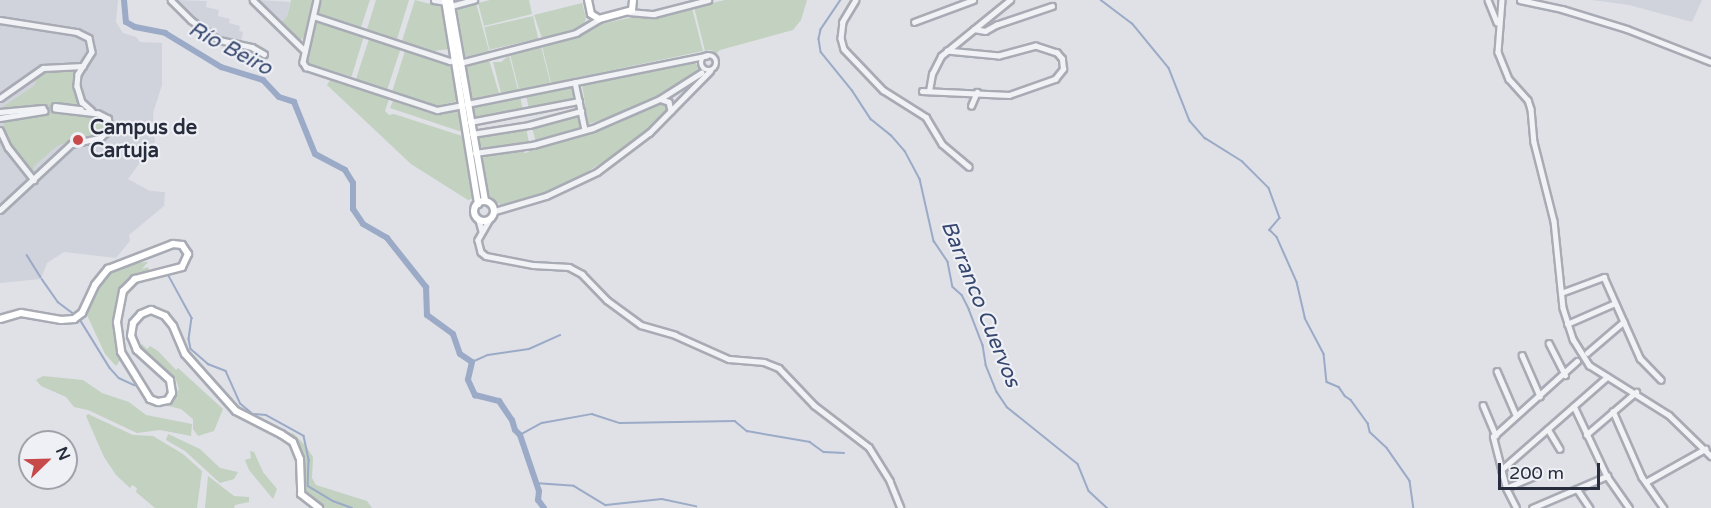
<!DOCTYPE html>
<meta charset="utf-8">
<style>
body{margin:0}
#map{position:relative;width:1711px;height:508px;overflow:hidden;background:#dfe1e7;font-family:"Varela Round",sans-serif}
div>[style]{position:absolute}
.built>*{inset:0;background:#d1d3dc}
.green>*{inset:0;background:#c2d1c0;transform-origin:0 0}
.stream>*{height:1.5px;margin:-0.75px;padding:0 0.75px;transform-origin:0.75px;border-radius:0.75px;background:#9baac6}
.river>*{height:6px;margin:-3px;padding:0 3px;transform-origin:3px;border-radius:3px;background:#9baac6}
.minor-tunnel>*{height:4.5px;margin-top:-2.25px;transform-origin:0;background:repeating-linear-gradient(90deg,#babdc5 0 4.5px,transparent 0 6.5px)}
.roads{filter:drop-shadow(2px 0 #a8abb4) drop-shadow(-2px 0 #a8abb4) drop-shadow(0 2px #a8abb4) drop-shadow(0 -2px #a8abb4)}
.minor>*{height:4.5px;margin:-2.25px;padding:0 2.25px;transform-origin:2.25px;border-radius:2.25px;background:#f1f2f6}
.minor>.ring{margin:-2.25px;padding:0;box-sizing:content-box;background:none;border:4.5px solid #f1f2f6;border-radius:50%}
.major>*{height:6px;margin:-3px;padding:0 3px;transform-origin:3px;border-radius:3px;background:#fff}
.major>.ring{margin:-3px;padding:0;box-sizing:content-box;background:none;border:6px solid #fff;border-radius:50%}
.dots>*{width:16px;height:16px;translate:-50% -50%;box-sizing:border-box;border:3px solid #eef0f5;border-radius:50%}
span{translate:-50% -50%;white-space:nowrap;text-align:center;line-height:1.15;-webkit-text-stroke:4.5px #eef0f5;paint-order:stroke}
.poi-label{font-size:20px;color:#282d3d;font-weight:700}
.left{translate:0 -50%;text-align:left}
.water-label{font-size:21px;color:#35466f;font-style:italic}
.north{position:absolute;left:18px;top:430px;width:60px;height:60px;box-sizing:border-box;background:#eef0f5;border:2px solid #9fa2ab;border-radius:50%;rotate:67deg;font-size:16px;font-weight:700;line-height:24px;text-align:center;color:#282d3d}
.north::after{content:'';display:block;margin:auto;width:21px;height:27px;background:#c7494a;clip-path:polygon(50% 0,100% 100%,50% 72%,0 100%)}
.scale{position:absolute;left:1498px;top:463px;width:102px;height:27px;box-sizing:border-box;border:3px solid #282d3d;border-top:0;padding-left:8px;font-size:18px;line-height:21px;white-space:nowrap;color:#282d3d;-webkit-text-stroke:4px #eef0f5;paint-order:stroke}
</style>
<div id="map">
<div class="built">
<i style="clip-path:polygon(0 0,118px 0,116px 22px,123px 33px,136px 37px,140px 42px,162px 43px,162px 85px,153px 113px,155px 142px,128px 179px,150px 191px,165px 192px,164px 206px,129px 235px,130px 241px,116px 258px,64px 252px,47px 263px,41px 279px,0 283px)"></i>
<i style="clip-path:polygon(173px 0,207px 1px,206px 7px,219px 10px,218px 16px,230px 19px,229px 23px,240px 26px,239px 31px,243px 32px,241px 42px,221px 38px,192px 18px)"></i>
<i style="clip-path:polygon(258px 0,290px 2px,287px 16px,281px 23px)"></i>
<i style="clip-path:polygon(1592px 0,1702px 0,1692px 22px,1629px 5px)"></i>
</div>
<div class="green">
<i style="clip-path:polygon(291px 0,312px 0,304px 37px,301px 40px,281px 23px,287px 16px)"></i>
<i style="clip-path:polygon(321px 0,370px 0,361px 27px,318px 13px)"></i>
<i style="clip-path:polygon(376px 0,409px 0,397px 39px,367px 29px)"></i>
<i style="clip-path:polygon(415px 0,442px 7px,449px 49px,434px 51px,402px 41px)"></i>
<i style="clip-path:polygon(490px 0,529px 0,532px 14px,484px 26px,478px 3px)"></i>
<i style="clip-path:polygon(725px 0,807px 0,801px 20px,793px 30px,720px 50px,716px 54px,711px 50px,705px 51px,694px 7px)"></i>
<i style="clip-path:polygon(476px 3px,489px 51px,465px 57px,457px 8px)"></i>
<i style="clip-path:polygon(582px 3px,586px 18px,584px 24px,575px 29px,542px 38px,534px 15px)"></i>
<i style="clip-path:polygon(692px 8px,703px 51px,551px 83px,542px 46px,581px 35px,597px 25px,638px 16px,656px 17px)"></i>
<i style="left:533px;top:16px;width:23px;height:50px;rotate:77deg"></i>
<i style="left:316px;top:22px;width:50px;height:42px;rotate:17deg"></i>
<i style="left:369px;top:39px;width:33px;height:43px;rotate:18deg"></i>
<i style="left:541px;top:46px;width:38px;height:32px;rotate:76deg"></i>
<i style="clip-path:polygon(405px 51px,451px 66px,457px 101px,437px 106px,392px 92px)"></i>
<i style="clip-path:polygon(509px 55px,518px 90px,501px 93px,493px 62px,501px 62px)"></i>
<i style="clip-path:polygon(489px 60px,499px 93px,471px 99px,466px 66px)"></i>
<i style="clip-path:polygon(693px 61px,698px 66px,697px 71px,682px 83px,625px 112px,588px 124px,582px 84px)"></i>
<i style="clip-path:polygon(59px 69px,75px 71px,73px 89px,79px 104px,85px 114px,103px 119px,106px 127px,99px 134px,80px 137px,57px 146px,34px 166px,33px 171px,12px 149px,4px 136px,4px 106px,35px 85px,36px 77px,39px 75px)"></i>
<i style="clip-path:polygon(330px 80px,389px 99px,385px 111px,389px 115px,394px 114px,462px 136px,472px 199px,468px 200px,411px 164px,327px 85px)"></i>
<i style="clip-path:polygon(571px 85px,576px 97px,574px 100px,529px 109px,526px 95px)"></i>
<i style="clip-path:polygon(520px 96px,523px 111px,474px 119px,474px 105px)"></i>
<i style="clip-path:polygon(393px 101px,435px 115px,458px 111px,462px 132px,390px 108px)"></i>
<i style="clip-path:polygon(663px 102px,667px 105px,667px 110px,651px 126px,618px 153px,585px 173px,542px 193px,502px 206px,487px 194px,481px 160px,484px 157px,524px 151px,524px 153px,529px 152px,528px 150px,614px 125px)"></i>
<i style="left:577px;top:114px;width:16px;height:47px;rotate:75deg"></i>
<i style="clip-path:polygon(526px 128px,529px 142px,480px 148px,480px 135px)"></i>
<i style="clip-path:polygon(148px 262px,142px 269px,148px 267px,150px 273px,130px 277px,119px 288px,114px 328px,116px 346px,121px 359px,116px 366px,105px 354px,86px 313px,89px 302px,108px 272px,132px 263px)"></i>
<i style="clip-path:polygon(142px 344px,147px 349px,150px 346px,158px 351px,176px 370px,178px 368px,223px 409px,214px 431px,198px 436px,193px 429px,193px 419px,181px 409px,164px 405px,170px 402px,179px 389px,175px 377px,138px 347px)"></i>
<i style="clip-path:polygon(43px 376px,83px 380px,102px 393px,129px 402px,146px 415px,192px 424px,191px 436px,160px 430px,137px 433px,88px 410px,74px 407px,66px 397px,41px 386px,36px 380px)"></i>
<i style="clip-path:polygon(88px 414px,133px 435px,153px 436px,183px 454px,202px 471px,197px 508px,155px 508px,136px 492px,137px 488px,132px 485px,130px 488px,116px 475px,104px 457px,86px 416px)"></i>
<i style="clip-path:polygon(274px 427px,294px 434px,305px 445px,313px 457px,312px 478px,316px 485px,367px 501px,372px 508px,324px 508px,315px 503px,304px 494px,301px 485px,304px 459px,299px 444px,287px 432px)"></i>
<i style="clip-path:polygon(168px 434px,200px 449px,220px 468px,238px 472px,234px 479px,220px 483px,185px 451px,166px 440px)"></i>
<i style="clip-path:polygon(250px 451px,254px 452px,263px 472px,277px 489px,273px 499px,249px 470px,245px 460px,251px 458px)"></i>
<i style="clip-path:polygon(208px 476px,234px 496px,249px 497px,249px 502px,235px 505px,234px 508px,205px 508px)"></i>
</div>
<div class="stream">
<i style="left:841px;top:0;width:36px;rotate:124deg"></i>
<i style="left:821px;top:30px;width:9px;rotate:103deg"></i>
<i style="left:819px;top:39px;width:13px;rotate:81deg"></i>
<i style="left:821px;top:52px;width:49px;rotate:50.8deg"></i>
<i style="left:852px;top:90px;width:35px;rotate:57deg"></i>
<i style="left:871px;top:119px;width:26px;rotate:39deg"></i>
<i style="left:891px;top:135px;width:21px;rotate:49deg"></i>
<i style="left:905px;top:151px;width:32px;rotate:62deg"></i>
<i style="left:920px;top:179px;width:64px;rotate:77.3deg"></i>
<i style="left:934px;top:241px;width:25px;rotate:56deg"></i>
<i style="left:948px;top:262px;width:25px;rotate:79deg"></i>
<i style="left:953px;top:287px;width:12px;rotate:42deg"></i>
<i style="left:962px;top:295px;width:16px;rotate:63deg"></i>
<i style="left:969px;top:309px;width:39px;rotate:69deg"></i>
<i style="left:983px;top:345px;width:20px;rotate:81deg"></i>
<i style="left:986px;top:365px;width:29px;rotate:68deg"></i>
<i style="left:997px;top:392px;width:18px;rotate:56deg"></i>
<i style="left:1007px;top:407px;width:91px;rotate:38.8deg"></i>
<i style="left:1078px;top:464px;width:29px;rotate:68deg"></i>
<i style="left:1089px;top:491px;width:25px;rotate:43deg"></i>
<i style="left:1101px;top:0;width:39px;rotate:37deg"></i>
<i style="left:1132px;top:23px;width:58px;rotate:50.6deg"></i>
<i style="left:1169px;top:68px;width:57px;rotate:68.4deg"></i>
<i style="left:1190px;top:121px;width:23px;rotate:49deg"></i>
<i style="left:1205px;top:138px;width:44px;rotate:31.9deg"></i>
<i style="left:1242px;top:161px;width:38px;rotate:45deg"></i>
<i style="left:1269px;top:188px;width:32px;rotate:70deg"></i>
<i style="left:1280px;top:218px;width:16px;rotate:130deg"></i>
<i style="left:1270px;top:230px;width:10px;rotate:45deg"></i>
<i style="left:1277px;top:237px;width:49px;rotate:66deg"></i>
<i style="left:1297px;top:282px;width:37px;rotate:77deg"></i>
<i style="left:1305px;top:318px;width:41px;rotate:62.2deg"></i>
<i style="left:1324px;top:354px;width:28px;rotate:84deg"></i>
<i style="left:1327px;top:382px;width:13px;rotate:23deg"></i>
<i style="left:1339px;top:387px;width:11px;rotate:56deg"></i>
<i style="left:1345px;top:396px;width:7px;rotate:34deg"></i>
<i style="left:1351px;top:400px;width:29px;rotate:54deg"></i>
<i style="left:1368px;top:423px;width:9px;rotate:77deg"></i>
<i style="left:1370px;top:432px;width:23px;rotate:43deg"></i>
<i style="left:1387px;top:448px;width:40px;rotate:55.1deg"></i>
<i style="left:1410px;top:481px;width:27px;rotate:82deg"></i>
<i style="left:27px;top:255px;width:26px;rotate:58deg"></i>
<i style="left:169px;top:276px;width:48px;rotate:61.3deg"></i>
<i style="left:192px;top:318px;width:21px;rotate:98deg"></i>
<i style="left:189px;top:339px;width:10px;rotate:79deg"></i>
<i style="left:191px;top:349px;width:23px;rotate:41deg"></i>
<i style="left:208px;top:364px;width:19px;rotate:21deg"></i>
<i style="left:226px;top:371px;width:36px;rotate:66deg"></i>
<i style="left:241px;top:404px;width:16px;rotate:40deg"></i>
<i style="left:253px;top:414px;width:13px;rotate:4deg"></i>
<i style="left:266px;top:415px;width:43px;rotate:28.9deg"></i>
<i style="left:304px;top:436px;width:25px;rotate:78deg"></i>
<i style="left:309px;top:460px;width:26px;rotate:92deg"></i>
<i style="left:308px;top:486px;width:29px;rotate:31deg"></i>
<i style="left:333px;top:501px;width:20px;rotate:20deg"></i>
<i style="left:42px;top:279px;width:28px;rotate:55deg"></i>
<i style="left:58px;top:302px;width:21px;rotate:37deg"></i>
<i style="left:81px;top:321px;width:55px;rotate:58.3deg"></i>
<i style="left:110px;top:368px;width:13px;rotate:48deg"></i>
<i style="left:119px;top:378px;width:17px;rotate:25deg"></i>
<i style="left:472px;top:362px;width:17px;rotate:-24deg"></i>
<i style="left:488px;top:355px;width:41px;rotate:-8.3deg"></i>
<i style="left:529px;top:349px;width:34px;rotate:-24deg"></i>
<i style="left:520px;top:435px;width:25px;rotate:-29deg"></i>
<i style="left:542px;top:423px;width:51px;rotate:-10.2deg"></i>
<i style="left:592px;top:414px;width:29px;rotate:18deg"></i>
<i style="left:620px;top:423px;width:115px;rotate:-1deg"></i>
<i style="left:735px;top:421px;width:16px;rotate:40deg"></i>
<i style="left:747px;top:431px;width:64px;rotate:9.9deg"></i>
<i style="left:810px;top:442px;width:17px;rotate:36deg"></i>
<i style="left:824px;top:452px;width:20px;rotate:3deg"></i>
<i style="left:535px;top:483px;width:39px;rotate:4deg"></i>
<i style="left:574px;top:486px;width:37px;rotate:31deg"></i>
<i style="left:606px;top:505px;width:56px;rotate:-6.1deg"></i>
<i style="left:662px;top:499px;width:35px;rotate:12deg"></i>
</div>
<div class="river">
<i style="left:124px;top:0;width:22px;rotate:85deg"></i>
<i style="left:126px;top:22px;width:10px;rotate:29deg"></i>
<i style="left:135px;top:27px;width:31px;rotate:11deg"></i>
<i style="left:165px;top:33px;width:66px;rotate:31.3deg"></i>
<i style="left:221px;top:67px;width:44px;rotate:17.2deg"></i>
<i style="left:263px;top:80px;width:23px;rotate:47deg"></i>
<i style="left:279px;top:97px;width:16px;rotate:18deg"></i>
<i style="left:294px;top:102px;width:56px;rotate:68deg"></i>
<i style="left:315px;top:154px;width:34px;rotate:28deg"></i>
<i style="left:345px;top:170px;width:15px;rotate:58deg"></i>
<i style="left:353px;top:183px;width:26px;rotate:90deg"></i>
<i style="left:353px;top:209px;width:18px;rotate:56deg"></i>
<i style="left:363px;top:224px;width:28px;rotate:30deg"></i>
<i style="left:387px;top:238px;width:63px;rotate:51.5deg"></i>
<i style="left:426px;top:287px;width:28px;rotate:88deg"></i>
<i style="left:427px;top:315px;width:32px;rotate:36deg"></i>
<i style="left:453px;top:334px;width:21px;rotate:71deg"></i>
<i style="left:460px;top:354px;width:14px;rotate:34deg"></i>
<i style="left:472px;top:362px;width:18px;rotate:103deg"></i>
<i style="left:468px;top:380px;width:17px;rotate:65deg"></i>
<i style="left:475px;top:395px;width:25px;rotate:14deg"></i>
<i style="left:499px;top:401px;width:23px;rotate:56deg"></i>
<i style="left:512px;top:420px;width:10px;rotate:73deg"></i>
<i style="left:515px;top:430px;width:7px;rotate:45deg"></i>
<i style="left:520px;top:435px;width:59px;rotate:71.3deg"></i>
<i style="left:539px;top:491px;width:9px;rotate:96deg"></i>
<i style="left:538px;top:500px;width:10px;rotate:53deg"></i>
</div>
<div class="minor-tunnel">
<i style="left:43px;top:108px;width:12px;rotate:-9deg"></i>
<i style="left:44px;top:111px;width:11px;rotate:-10deg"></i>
</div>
<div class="roads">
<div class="minor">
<i style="left:171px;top:0;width:28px;rotate:45deg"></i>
<i style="left:191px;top:20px;width:34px;rotate:36deg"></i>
<i style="left:219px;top:40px;width:34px;rotate:12deg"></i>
<i style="left:252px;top:47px;width:14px;rotate:30deg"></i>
<i style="left:253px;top:0;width:73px;rotate:44.4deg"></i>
<i style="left:317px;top:0;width:64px;rotate:102.7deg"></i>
<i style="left:303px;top:62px;width:6px;rotate:59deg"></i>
<i style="left:306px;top:67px;width:138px;rotate:18.2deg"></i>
<i style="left:437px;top:110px;width:26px;rotate:-11deg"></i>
<i style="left:434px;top:0;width:12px;rotate:9deg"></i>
<i style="left:856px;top:0;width:26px;rotate:121deg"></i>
<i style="left:843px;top:22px;width:16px;rotate:97deg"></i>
<i style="left:841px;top:38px;width:11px;rotate:75deg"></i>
<i style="left:844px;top:49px;width:57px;rotate:46.4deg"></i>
<i style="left:883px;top:90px;width:51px;rotate:32.1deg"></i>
<i style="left:926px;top:117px;width:31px;rotate:59deg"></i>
<i style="left:942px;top:144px;width:35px;rotate:40deg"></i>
<i style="left:1488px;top:0;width:24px;rotate:68deg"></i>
<i style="left:1502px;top:0;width:52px;rotate:94.4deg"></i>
<i style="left:1498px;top:52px;width:29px;rotate:68deg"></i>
<i style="left:1509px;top:79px;width:28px;rotate:48deg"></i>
<i style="left:1528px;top:100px;width:9px;rotate:72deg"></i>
<i style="left:1531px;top:109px;width:33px;rotate:85deg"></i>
<i style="left:1534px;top:142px;width:81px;rotate:75.8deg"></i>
<i style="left:1554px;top:221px;width:87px;rotate:84.1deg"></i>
<i style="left:1563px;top:308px;width:33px;rotate:72deg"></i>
<i style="left:1573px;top:339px;width:31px;rotate:58deg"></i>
<i style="left:1589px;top:365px;width:94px;rotate:32deg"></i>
<i style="left:1669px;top:415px;width:59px;rotate:44.3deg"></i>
<i style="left:1520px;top:0;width:43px;rotate:12.1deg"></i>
<i style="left:1562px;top:9px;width:68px;rotate:17.1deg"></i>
<i style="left:1627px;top:29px;width:90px;rotate:21.4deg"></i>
<i style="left:451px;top:6px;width:24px;rotate:-15deg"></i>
<i style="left:629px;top:12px;width:25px;rotate:5deg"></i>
<i style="left:654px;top:14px;width:56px;rotate:-14.5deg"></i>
<i style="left:313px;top:16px;width:144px;rotate:18.2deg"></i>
<i style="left:450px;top:61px;width:5px;rotate:-11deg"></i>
<i style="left:0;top:20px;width:78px;rotate:8.9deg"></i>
<i style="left:77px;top:32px;width:13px;rotate:27deg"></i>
<i style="left:89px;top:38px;width:14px;rotate:78deg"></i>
<i style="left:92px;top:52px;width:26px;rotate:122deg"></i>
<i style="left:78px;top:74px;width:12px;rotate:95deg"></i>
<i style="left:77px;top:86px;width:17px;rotate:73deg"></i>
<i style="left:82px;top:102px;width:13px;rotate:42deg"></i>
<i style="left:914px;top:22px;width:63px;rotate:-20.4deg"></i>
<i style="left:974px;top:29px;width:11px;rotate:10deg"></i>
<i style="left:985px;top:31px;width:13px;rotate:-29deg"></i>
<i style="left:996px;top:25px;width:59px;rotate:-18.7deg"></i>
<i class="ring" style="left:701px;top:55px;width:11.5px;height:11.5px"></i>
<i style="left:460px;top:63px;width:120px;rotate:-14.5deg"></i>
<i style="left:576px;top:33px;width:27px;rotate:-31deg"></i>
<i style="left:575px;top:82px;width:49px;rotate:78.2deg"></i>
<i style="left:922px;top:91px;width:87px;rotate:2.6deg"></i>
<i style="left:1009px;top:95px;width:49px;rotate:-19.2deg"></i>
<i style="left:1055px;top:79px;width:13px;rotate:-51deg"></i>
<i style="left:1063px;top:69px;width:10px;rotate:-96deg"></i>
<i style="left:1062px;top:59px;width:8px;rotate:-130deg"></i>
<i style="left:1057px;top:53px;width:22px;rotate:-162deg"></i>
<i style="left:1036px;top:46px;width:38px;rotate:165deg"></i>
<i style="left:999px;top:56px;width:52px;rotate:-174.5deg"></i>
<i style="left:929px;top:91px;width:17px;rotate:-80deg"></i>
<i style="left:932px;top:74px;width:20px;rotate:-63deg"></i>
<i style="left:941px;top:56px;width:89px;rotate:-39.1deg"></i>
<i style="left:0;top:98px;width:52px;rotate:-34.9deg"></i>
<i style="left:43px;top:68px;width:40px;rotate:-2.9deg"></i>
<i style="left:660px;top:99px;width:9px;rotate:18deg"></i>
<i style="left:669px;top:102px;width:9px;rotate:77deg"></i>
<i style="left:467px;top:104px;width:244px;rotate:-11.4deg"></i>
<i style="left:55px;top:106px;width:26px;rotate:7deg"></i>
<i style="left:971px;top:106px;width:15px;rotate:-67deg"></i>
<i style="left:0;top:112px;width:43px;rotate:-5.3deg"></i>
<i style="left:0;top:118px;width:45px;rotate:-9deg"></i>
<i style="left:470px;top:122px;width:111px;rotate:-10.9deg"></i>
<i style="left:0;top:130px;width:19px;rotate:65deg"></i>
<i style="left:8px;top:147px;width:42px;rotate:51.8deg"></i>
<i style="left:472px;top:134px;width:58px;rotate:-9deg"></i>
<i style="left:529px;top:125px;width:54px;rotate:-15.1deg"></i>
<i style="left:475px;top:153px;width:59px;rotate:-7.9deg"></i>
<i style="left:533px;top:145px;width:62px;rotate:-15.8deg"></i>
<i style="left:593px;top:128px;width:73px;rotate:-23.4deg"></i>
<i style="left:660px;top:99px;width:49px;rotate:-32.4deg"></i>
<i style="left:0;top:210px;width:97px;rotate:-42.9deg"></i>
<i style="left:71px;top:144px;width:30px;rotate:-12deg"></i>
<i style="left:100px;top:138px;width:12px;rotate:-42deg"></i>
<i style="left:109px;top:130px;width:11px;rotate:-95deg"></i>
<i style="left:108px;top:119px;width:11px;rotate:-153deg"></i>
<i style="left:98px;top:114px;width:43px;rotate:-173.4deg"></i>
<i style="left:495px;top:211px;width:53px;rotate:-16.4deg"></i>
<i style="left:546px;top:196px;width:56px;rotate:-25.2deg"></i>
<i style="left:597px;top:172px;width:65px;rotate:-36.9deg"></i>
<i style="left:649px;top:133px;width:87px;rotate:-45.5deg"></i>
<i style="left:479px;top:220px;width:11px;rotate:75deg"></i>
<i style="left:489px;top:221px;width:22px;rotate:120deg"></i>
<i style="left:478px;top:240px;width:12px;rotate:76deg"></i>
<i style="left:481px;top:252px;width:6px;rotate:39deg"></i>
<i style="left:486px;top:256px;width:48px;rotate:10.8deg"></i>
<i style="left:533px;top:265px;width:36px;rotate:3deg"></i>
<i style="left:569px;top:267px;width:15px;rotate:28deg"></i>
<i style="left:582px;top:274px;width:36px;rotate:46deg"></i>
<i style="left:607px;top:300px;width:42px;rotate:36.3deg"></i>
<i style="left:641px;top:325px;width:35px;rotate:16deg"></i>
<i style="left:675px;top:335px;width:59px;rotate:24deg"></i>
<i style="left:729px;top:359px;width:35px;rotate:5deg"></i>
<i style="left:764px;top:362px;width:16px;rotate:22deg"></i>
<i style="left:779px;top:368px;width:51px;rotate:46.6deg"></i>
<i style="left:814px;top:405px;width:69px;rotate:37.4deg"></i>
<i style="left:869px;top:447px;width:40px;rotate:58deg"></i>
<i style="left:890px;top:481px;width:29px;rotate:68deg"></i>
<i style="left:1561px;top:293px;width:46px;rotate:-20.4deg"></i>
<i style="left:1604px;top:277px;width:89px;rotate:66deg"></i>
<i style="left:1640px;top:358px;width:30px;rotate:46deg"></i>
<i style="left:1567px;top:324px;width:52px;rotate:-23.6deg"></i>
<i style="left:1549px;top:343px;width:36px;rotate:63deg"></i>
<i style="left:1587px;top:353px;width:48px;rotate:-40.7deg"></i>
<i style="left:1522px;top:355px;width:45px;rotate:66.3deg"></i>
<i style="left:1497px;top:371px;width:48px;rotate:66.6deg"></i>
<i style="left:1483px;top:405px;width:33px;rotate:67deg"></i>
<i style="left:1574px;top:406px;width:77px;rotate:64.8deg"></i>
<i style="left:1607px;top:476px;width:39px;rotate:55deg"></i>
<i style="left:1613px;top:411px;width:72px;rotate:66.3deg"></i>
<i style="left:1642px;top:477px;width:38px;rotate:55deg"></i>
<i style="left:1548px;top:429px;width:23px;rotate:59deg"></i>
<i style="left:1586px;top:435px;width:66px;rotate:-40.7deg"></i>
<i style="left:1501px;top:470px;width:141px;rotate:-41.3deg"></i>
<i style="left:1646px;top:482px;width:68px;rotate:-29.2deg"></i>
<i style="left:1506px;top:488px;width:33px;rotate:-23deg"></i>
<i style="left:1577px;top:489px;width:23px;rotate:56deg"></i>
<i style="left:1516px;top:508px;width:22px;rotate:-117deg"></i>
<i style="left:1506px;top:488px;width:53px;rotate:-104.3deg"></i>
<i style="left:1493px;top:437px;width:113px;rotate:-42.1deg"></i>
<i style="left:1532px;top:508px;width:82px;rotate:-23.1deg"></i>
</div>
<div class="major">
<i style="left:445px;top:0;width:207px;rotate:80.8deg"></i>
<i style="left:450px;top:0;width:204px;rotate:80.1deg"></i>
<i style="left:588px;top:0;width:14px;rotate:78deg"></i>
<i style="left:591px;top:14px;width:9px;rotate:32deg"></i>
<i style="left:599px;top:19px;width:34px;rotate:-15deg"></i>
<i style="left:632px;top:10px;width:10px;rotate:-84deg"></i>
<i class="ring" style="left:474px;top:201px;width:14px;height:14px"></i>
<i style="left:0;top:319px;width:22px;rotate:-16deg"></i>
<i style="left:21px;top:313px;width:41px;rotate:9.9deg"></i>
<i style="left:61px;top:320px;width:13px;rotate:-4deg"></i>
<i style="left:74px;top:319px;width:10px;rotate:-37deg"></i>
<i style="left:82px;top:313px;width:31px;rotate:-65deg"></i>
<i style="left:95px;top:285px;width:21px;rotate:-51deg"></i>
<i style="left:108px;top:269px;width:70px;rotate:-21deg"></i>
<i style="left:173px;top:244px;width:9px;rotate:6deg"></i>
<i style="left:182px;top:245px;width:11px;rotate:56deg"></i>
<i style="left:188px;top:254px;width:14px;rotate:115deg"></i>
<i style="left:182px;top:267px;width:49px;rotate:165.7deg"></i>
<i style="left:135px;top:279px;width:17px;rotate:135deg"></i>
<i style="left:123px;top:291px;width:32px;rotate:101deg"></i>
<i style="left:117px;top:322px;width:30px;rotate:82deg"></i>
<i style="left:121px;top:352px;width:55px;rotate:58.3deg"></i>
<i style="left:150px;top:399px;width:9px;rotate:21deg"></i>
<i style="left:158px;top:402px;width:10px;rotate:-11deg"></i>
<i style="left:168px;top:400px;width:8px;rotate:-60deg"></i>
<i style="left:172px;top:393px;width:13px;rotate:-99deg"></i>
<i style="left:170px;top:380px;width:45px;rotate:-137.7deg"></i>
<i style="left:137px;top:350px;width:15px;rotate:-113deg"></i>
<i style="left:131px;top:336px;width:13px;rotate:-81deg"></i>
<i style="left:133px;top:323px;width:12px;rotate:-48deg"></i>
<i style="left:141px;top:314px;width:11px;rotate:-22deg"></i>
<i style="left:151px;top:310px;width:15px;rotate:23deg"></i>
<i style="left:165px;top:316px;width:13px;rotate:51deg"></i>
<i style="left:173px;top:326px;width:30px;rotate:67deg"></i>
<i style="left:185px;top:354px;width:76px;rotate:48.2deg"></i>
<i style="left:236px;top:411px;width:51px;rotate:27.1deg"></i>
<i style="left:281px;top:434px;width:14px;rotate:34deg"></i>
<i style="left:293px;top:442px;width:18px;rotate:68deg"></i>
<i style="left:300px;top:459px;width:35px;rotate:88deg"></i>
<i style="left:301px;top:494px;width:23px;rotate:38deg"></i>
</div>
</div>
<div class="dots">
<i style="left:78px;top:140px;background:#c7494a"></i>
</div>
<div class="poi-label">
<span class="left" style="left:90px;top:140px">Campus de<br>Cartuja</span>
</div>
<div class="water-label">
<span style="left:230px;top:49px;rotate:28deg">Río Beiro</span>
<span style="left:980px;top:304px;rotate:68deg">Barranco Cuervos</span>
</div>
<div class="north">N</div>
<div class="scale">200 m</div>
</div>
